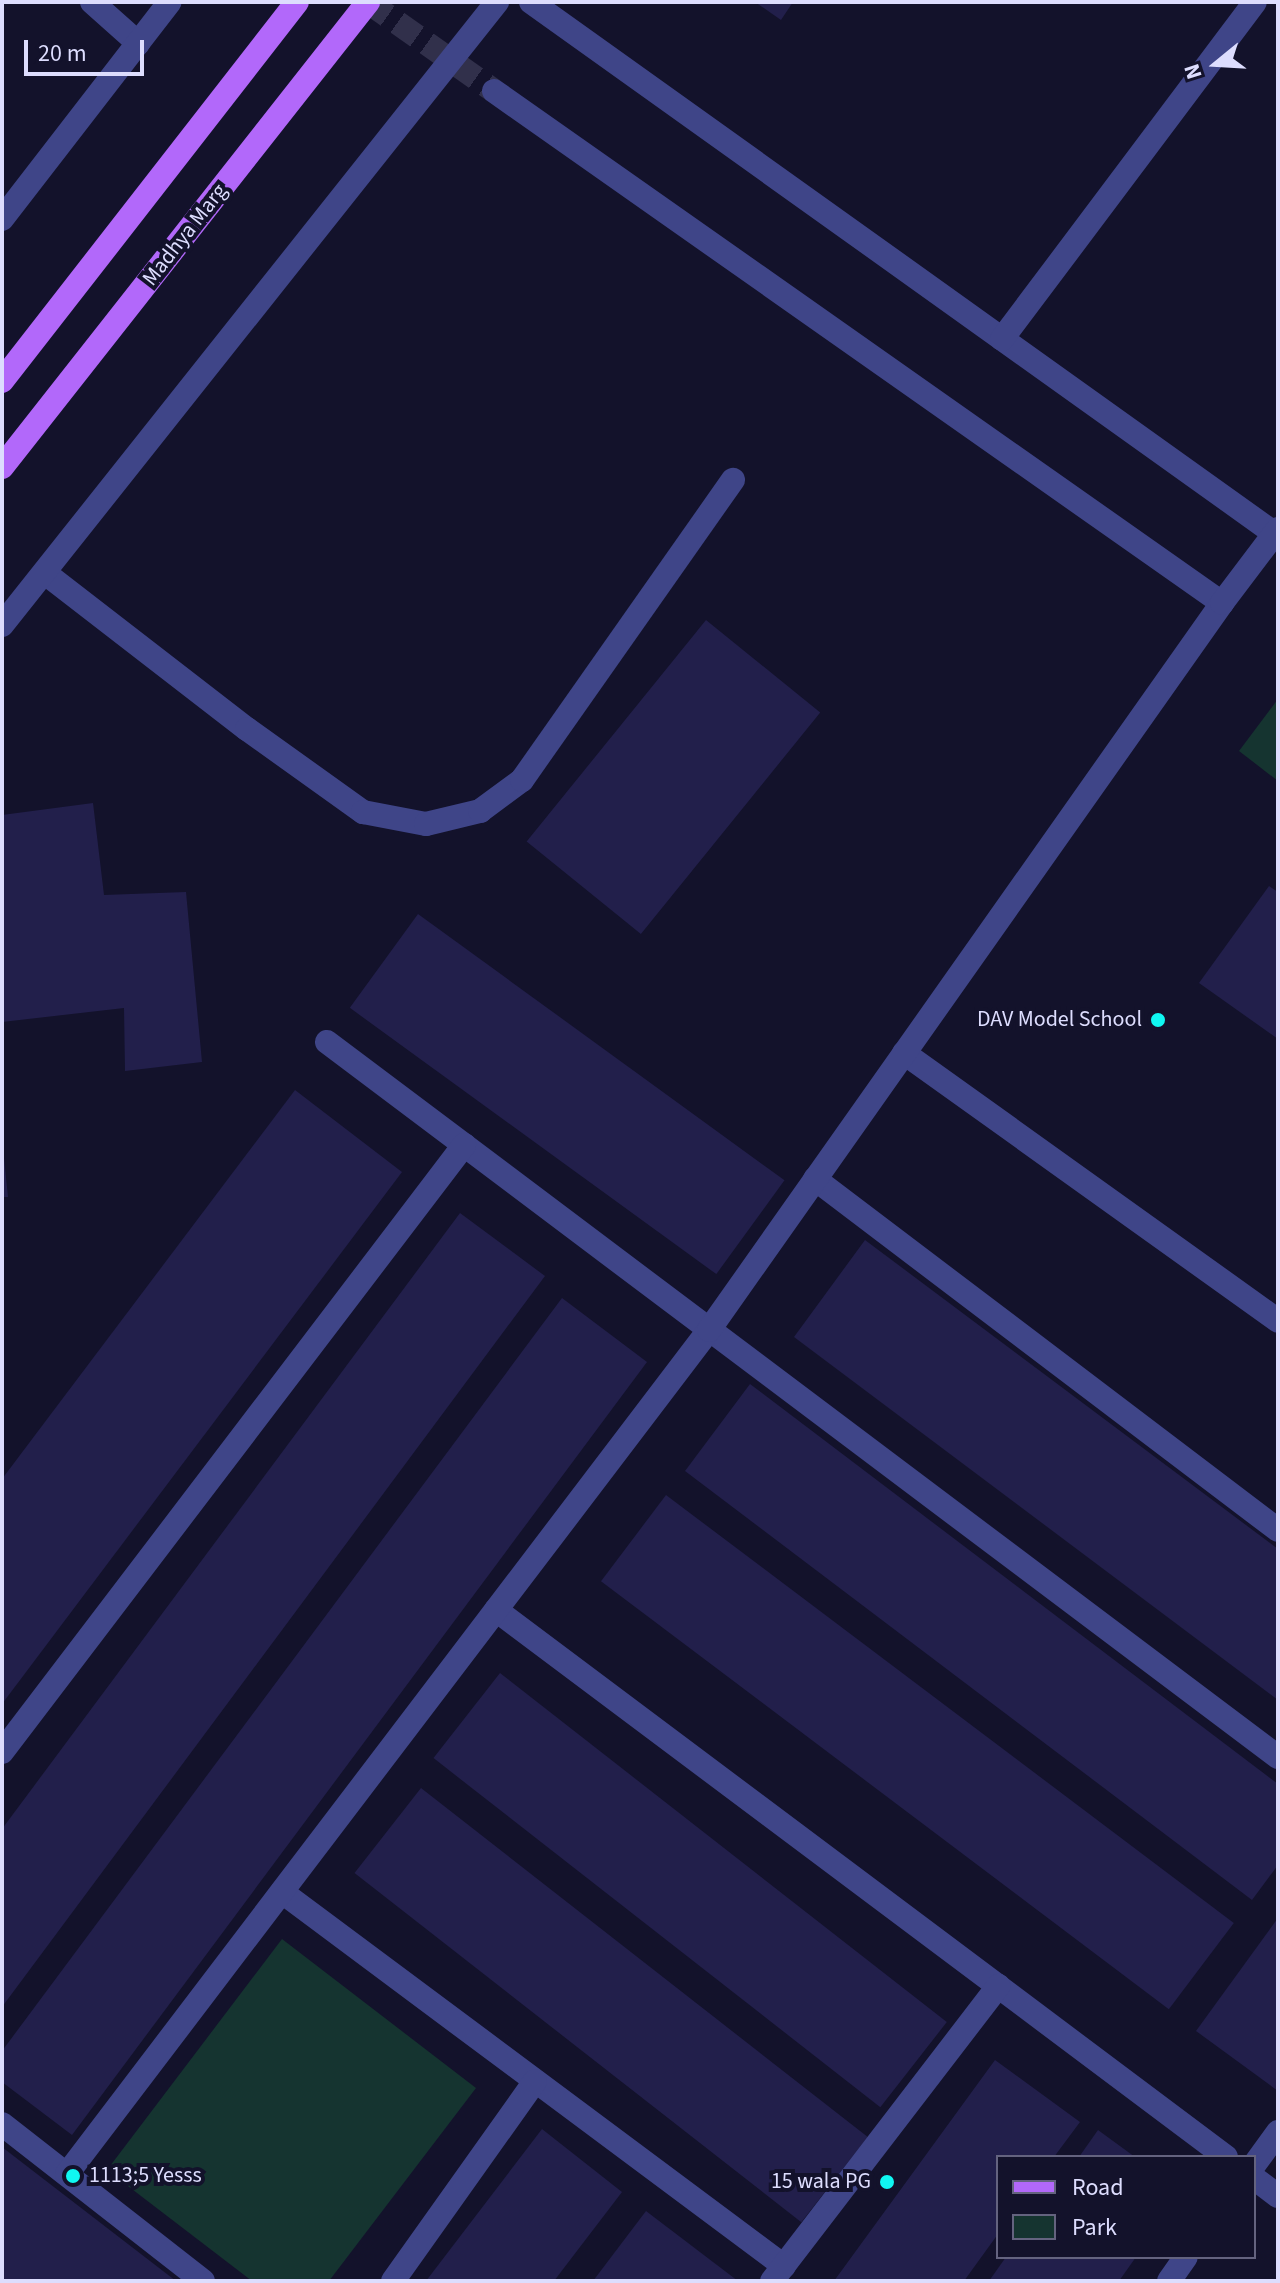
<!DOCTYPE html>
<style>
body{margin:0}
#map{position:relative;width:1280px;height:2283px;overflow:hidden;background:#13122b;font-family:"Source Sans 3",sans-serif}
div>[style]{position:absolute}
.green>*{inset:0;background:#153430}
.building>*{inset:0;background:#221f4b;transform-origin:0 0}
.minor-tunnel>*{height:24px;margin-top:-12px;transform-origin:0;background:repeating-linear-gradient(90deg,#31304b 0 24px,transparent 0 36px)}
.minor>*{height:24px;margin:-12px;padding:0 12px;transform-origin:12px;border-radius:12px;background:#3f4588}
.major>*{height:24px;margin:-12px;padding:0 12px;transform-origin:12px;border-radius:12px;background:#b268fa}
.dots>*{width:22px;height:22px;translate:-50% -50%;box-sizing:border-box;border:4px solid #13122b;border-radius:50%}
span{translate:-50% -50%;white-space:nowrap;text-align:center;line-height:1.15;-webkit-text-stroke:8px #13122b;paint-order:stroke}
.street-label{font-size:22px;color:#ddddfe}
.poi-label{font-size:22px;color:#ddddfe}
.right{translate:-100% -50%;text-align:right}
.left{translate:0 -50%;text-align:left}
.frame{position:absolute;inset:0;border:4px solid #ddddfe;pointer-events:none}
.legend{position:absolute;left:996px;top:2155px;width:260px;height:104px;box-sizing:border-box;background:#13122b;border:2px solid #64637f;margin:0;padding:10px 14px;list-style:none;font-size:24px;color:#ddddfe}
.legend li{display:flex;align-items:center;gap:16px;height:40px}
.legend b{width:40px;border:2px solid #64637f}
.north{position:absolute;left:1176px;top:24px;width:80px;height:80px;-webkit-text-stroke:6px #13122b;paint-order:stroke;rotate:252deg;font-size:22px;font-weight:700;line-height:32px;text-align:center;color:#ddddfe}
.north::after{content:'';display:block;margin:auto;width:28px;height:36px;background:#ddddfe;clip-path:polygon(50% 0,100% 100%,50% 72%,0 100%)}
.scale{position:absolute;left:24px;top:40px;width:120px;height:36px;box-sizing:border-box;border:4px solid #ddddfe;border-top:0;padding-left:10px;font-size:24px;line-height:28px;white-space:nowrap;color:#ddddfe;-webkit-text-stroke:6px #13122b;paint-order:stroke}
</style>
<div id="map">
<div class="green">
<i style="clip-path:polygon(1278px 699px,1278px 781px,1239px 751px)"></i>
<i style="clip-path:polygon(282px 1939px,476px 2088px,329px 2281px,252px 2281px,107px 2170px)"></i>
</div>
<div class="building">
<i style="clip-path:polygon(755px 2px,793px 2px,781px 20px)"></i>
<i style="left:706px;top:620px;width:147px;height:285px;rotate:39deg"></i>
<i style="clip-path:polygon(93px 803px,104px 895px,186px 892px,202px 1062px,125px 1071px,124px 1008px,2px 1022px,2px 815px)"></i>
<i style="clip-path:polygon(1269px 886px,1278px 892px,1278px 1039px,1199px 983px)"></i>
<i style="left:418px;top:914px;width:453px;height:116px;rotate:36deg"></i>
<i style="clip-path:polygon(295px 1090px,402px 1172px,2px 1704px,2px 1479px)"></i>
<i style="clip-path:polygon(2px 1158px,4px 1158px,8px 1197px,2px 1197px)"></i>
<i style="clip-path:polygon(460px 1213px,545px 1276px,2px 2007px,2px 1829px)"></i>
<i style="clip-path:polygon(865px 1240px,1278px 1549px,1278px 1700px,794px 1337px)"></i>
<i style="clip-path:polygon(562px 1298px,647px 1362px,72px 2135px,2px 2082px,2px 2051px)"></i>
<i style="clip-path:polygon(750px 1384px,1278px 1784px,1278px 1865px,1252px 1900px,685px 1471px)"></i>
<i style="left:666px;top:1495px;width:711px;height:108px;rotate:37deg"></i>
<i style="left:500px;top:1673px;width:567px;height:108px;rotate:38deg"></i>
<i style="left:421px;top:1788px;width:567px;height:108px;rotate:38deg"></i>
<i style="clip-path:polygon(1278px 1918px,1278px 2091px,1196px 2031px)"></i>
<i style="clip-path:polygon(995px 2060px,1080px 2122px,1054px 2157px,998px 2157px,998px 2234px,964px 2281px,834px 2281px)"></i>
<i style="clip-path:polygon(542px 2129px,622px 2192px,554px 2281px,426px 2281px)"></i>
<i style="clip-path:polygon(1098px 2130px,1135px 2157px,1079px 2157px)"></i>
<i style="clip-path:polygon(2px 2147px,176px 2281px,2px 2281px)"></i>
<i style="clip-path:polygon(646px 2211px,738px 2281px,593px 2281px)"></i>
<i style="clip-path:polygon(1006px 2257px,1136px 2257px,1119px 2281px,989px 2281px)"></i>
</div>
<div class="minor-tunnel">
<i style="left:368px;top:2px;width:154px;rotate:35.2deg"></i>
</div>
<div class="minor">
<i style="left:92px;top:2px;width:62px;rotate:41.7deg"></i>
<i style="left:531px;top:2px;width:918px;rotate:35.56deg"></i>
<i style="left:494px;top:91px;width:890px;rotate:35.12deg"></i>
<i style="left:2px;top:219px;width:274px;rotate:-52.3deg"></i>
<i style="left:1002px;top:339px;width:421px;rotate:-53.1deg"></i>
<i style="left:45px;top:573px;width:255px;rotate:37.7deg"></i>
<i style="left:247px;top:729px;width:143px;rotate:35.6deg"></i>
<i style="left:363px;top:812px;width:64px;rotate:10.8deg"></i>
<i style="left:426px;top:824px;width:56px;rotate:-13.5deg"></i>
<i style="left:480px;top:811px;width:52px;rotate:-36.4deg"></i>
<i style="left:522px;top:780px;width:367px;rotate:-54.9deg"></i>
<i style="left:2px;top:625px;width:796px;rotate:-51.53deg"></i>
<i style="left:327px;top:1042px;width:1190px;rotate:36.94deg"></i>
<i style="left:904px;top:1053px;width:460px;rotate:35.6deg"></i>
<i style="left:815px;top:1179px;width:581px;rotate:37.17deg"></i>
<i style="left:496px;top:1610px;width:912px;rotate:36.84deg"></i>
<i style="left:2px;top:1752px;width:763px;rotate:-52.72deg"></i>
<i style="left:282px;top:1892px;width:626px;rotate:36.69deg"></i>
<i style="left:2px;top:2124px;width:255px;rotate:38deg"></i>
<i style="left:1254px;top:2165px;width:41px;rotate:-54deg"></i>
<i style="left:67px;top:2174px;width:1060px;rotate:-52.74deg"></i>
<i style="left:709px;top:1330px;width:890px;rotate:-54.79deg"></i>
<i style="left:1222px;top:603px;width:93px;rotate:-52.9deg"></i>
<i style="left:1254px;top:2178px;width:30px;rotate:37deg"></i>
<i style="left:393px;top:2281px;width:245px;rotate:-54.6deg"></i>
<i style="left:772px;top:2281px;width:372px;rotate:-52.5deg"></i>
<i style="left:1169px;top:2281px;width:29px;rotate:-55deg"></i>
</div>
<div class="major">
<i style="left:2px;top:381px;width:480px;rotate:-52.1deg"></i>
<i style="left:2px;top:467px;width:592px;rotate:-51.79deg"></i>
</div>
<div class="dots">
<i style="left:1158px;top:1020px;background:#10f7f2"></i>
<i style="left:73px;top:2176px;background:#10f7f2"></i>
<i style="left:887px;top:2182px;background:#10f7f2"></i>
</div>
<div class="street-label">
<span style="left:185px;top:235px;rotate:-52deg">Madhya Marg</span>
</div>
<div class="poi-label">
<span class="right" style="left:1142px;top:1020px">DAV Model School</span>
<span class="left" style="left:89px;top:2176px">1113;5 Yesss</span>
<span class="right" style="left:871px;top:2182px">15 wala PG</span>
</div>
<div class="frame"></div>
<ul class="legend">
<li><b style="height:10px;background:#b268fa"></b>Road</li>
<li><b style="height:22px;background:#153430"></b>Park</li>
</ul>
<div class="north">N</div>
<div class="scale">20 m</div>
</div>
